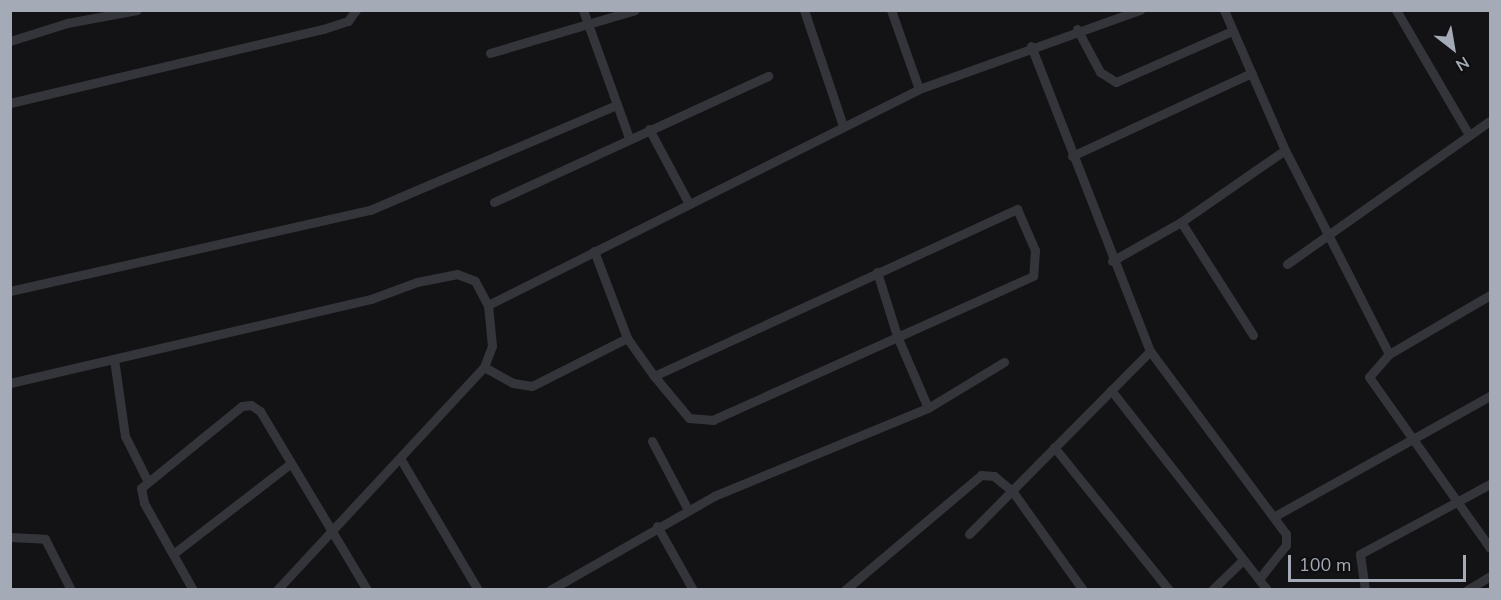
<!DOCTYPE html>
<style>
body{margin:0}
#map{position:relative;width:1501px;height:600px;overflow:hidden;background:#131315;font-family:"Nunito Sans",sans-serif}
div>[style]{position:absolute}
.street>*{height:9px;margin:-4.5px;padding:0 4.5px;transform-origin:4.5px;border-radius:4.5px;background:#34353a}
span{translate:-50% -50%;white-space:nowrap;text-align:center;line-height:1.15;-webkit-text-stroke:5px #0e0e10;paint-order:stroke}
.frame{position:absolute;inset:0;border:12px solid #a4aab6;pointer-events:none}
.north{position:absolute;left:1423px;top:18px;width:60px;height:60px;-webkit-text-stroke:4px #0e0e10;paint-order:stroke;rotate:149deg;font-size:16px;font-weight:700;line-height:24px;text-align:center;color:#a4aab6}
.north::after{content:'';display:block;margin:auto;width:21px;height:27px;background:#a4aab6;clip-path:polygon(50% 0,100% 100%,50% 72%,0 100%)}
.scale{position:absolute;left:1288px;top:555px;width:178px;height:27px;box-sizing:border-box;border:3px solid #a4aab6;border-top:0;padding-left:8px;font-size:18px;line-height:21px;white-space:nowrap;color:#a4aab6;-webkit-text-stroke:4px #0e0e10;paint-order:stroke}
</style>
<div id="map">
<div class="street">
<i style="left:583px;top:10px;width:136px;rotate:70.2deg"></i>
<i style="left:804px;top:10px;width:122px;rotate:71.4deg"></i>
<i style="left:891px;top:10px;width:84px;rotate:70.5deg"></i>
<i style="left:1224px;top:10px;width:153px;rotate:66.5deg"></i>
<i style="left:1285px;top:150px;width:229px;rotate:63deg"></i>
<i style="left:1396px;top:10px;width:145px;rotate:59.7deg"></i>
<i style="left:1077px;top:29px;width:49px;rotate:61.9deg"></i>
<i style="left:1100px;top:72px;width:19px;rotate:32deg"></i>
<i style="left:1116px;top:82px;width:127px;rotate:-23.7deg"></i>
<i style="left:10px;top:41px;width:60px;rotate:-17.5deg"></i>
<i style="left:67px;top:23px;width:71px;rotate:-10.5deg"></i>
<i style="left:1031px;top:46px;width:327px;rotate:68.7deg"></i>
<i style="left:1150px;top:351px;width:228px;rotate:53.4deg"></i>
<i style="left:1286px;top:534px;width:11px;rotate:90deg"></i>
<i style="left:1286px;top:545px;width:43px;rotate:128.5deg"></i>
<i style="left:490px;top:53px;width:151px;rotate:-16.5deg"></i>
<i style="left:10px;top:103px;width:322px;rotate:-13.3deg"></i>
<i style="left:323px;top:29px;width:26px;rotate:-18deg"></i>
<i style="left:348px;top:21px;width:14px;rotate:-54deg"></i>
<i style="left:649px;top:129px;width:85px;rotate:61.9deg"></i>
<i style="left:1072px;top:156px;width:198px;rotate:-24.8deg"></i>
<i style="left:494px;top:202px;width:302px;rotate:-24.7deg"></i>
<i style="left:1181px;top:222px;width:134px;rotate:57.5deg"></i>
<i style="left:594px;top:251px;width:93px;rotate:69.2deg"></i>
<i style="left:1112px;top:261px;width:79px;rotate:-29.5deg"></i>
<i style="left:1181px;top:222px;width:126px;rotate:-34.7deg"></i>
<i style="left:1287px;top:264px;width:248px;rotate:-35.2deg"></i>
<i style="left:877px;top:272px;width:67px;rotate:72.6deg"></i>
<i style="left:897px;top:336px;width:78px;rotate:66.7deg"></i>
<i style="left:10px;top:291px;width:369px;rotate:-12.7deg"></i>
<i style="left:370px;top:210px;width:265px;rotate:-23.1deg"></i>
<i style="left:1490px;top:295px;width:117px;rotate:149.7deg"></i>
<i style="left:1389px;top:354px;width:30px;rotate:131deg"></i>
<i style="left:1369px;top:377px;width:209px;rotate:54.7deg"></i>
<i style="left:488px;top:305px;width:482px;rotate:-26.6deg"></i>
<i style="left:919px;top:89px;width:235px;rotate:-19.7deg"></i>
<i style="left:114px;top:359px;width:78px;rotate:81.9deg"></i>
<i style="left:125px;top:436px;width:49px;rotate:63.4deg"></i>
<i style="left:484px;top:367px;width:33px;rotate:29deg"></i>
<i style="left:513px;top:383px;width:19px;rotate:9deg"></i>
<i style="left:532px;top:386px;width:106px;rotate:-26.8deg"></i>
<i style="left:627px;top:338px;width:47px;rotate:54.6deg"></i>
<i style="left:654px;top:376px;width:400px;rotate:-24.7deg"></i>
<i style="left:1017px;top:209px;width:45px;rotate:66.3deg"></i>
<i style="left:1035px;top:250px;width:26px;rotate:94deg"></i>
<i style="left:1033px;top:276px;width:351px;rotate:155.8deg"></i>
<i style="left:713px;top:420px;width:24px;rotate:-175deg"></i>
<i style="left:689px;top:418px;width:55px;rotate:-129.8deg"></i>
<i style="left:10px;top:383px;width:371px;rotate:-13.1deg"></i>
<i style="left:371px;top:299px;width:49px;rotate:-20.3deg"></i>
<i style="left:417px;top:282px;width:41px;rotate:-11.3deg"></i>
<i style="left:457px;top:274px;width:19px;rotate:21deg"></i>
<i style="left:475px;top:281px;width:27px;rotate:62deg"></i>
<i style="left:488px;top:305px;width:41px;rotate:84.4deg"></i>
<i style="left:492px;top:346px;width:22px;rotate:111deg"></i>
<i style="left:484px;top:367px;width:304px;rotate:132.9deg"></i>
<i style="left:1111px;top:390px;width:254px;rotate:52deg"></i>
<i style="left:652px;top:441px;width:78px;rotate:62.4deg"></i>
<i style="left:1054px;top:447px;width:184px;rotate:51.2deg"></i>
<i style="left:400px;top:458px;width:153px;rotate:59.4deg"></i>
<i style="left:1275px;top:516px;width:246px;rotate:-29.2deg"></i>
<i style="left:657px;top:526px;width:73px;rotate:60.6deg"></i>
<i style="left:969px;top:534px;width:257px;rotate:-45.3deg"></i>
<i style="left:10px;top:537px;width:35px;rotate:3deg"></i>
<i style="left:45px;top:539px;width:57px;rotate:63deg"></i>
<i style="left:173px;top:554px;width:148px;rotate:-37.6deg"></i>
<i style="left:193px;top:590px;width:100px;rotate:-119.4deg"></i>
<i style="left:144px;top:503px;width:15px;rotate:-101deg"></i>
<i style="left:141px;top:488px;width:130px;rotate:-39.1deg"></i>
<i style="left:242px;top:406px;width:9px;rotate:-6deg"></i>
<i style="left:251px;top:405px;width:11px;rotate:34deg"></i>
<i style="left:260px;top:411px;width:209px;rotate:59.1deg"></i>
<i style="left:550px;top:590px;width:189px;rotate:-29.8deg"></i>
<i style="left:714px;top:496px;width:231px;rotate:-22.4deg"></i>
<i style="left:928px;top:408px;width:89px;rotate:-31.2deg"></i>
<i style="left:845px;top:590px;width:178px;rotate:-40.2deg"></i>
<i style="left:981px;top:475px;width:13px;rotate:4deg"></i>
<i style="left:994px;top:476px;width:25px;rotate:40deg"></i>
<i style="left:1013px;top:492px;width:120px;rotate:54.5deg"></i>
<i style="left:1212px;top:590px;width:43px;rotate:-44.1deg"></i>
<i style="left:1365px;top:590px;width:36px;rotate:-98deg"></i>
<i style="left:1360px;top:554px;width:148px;rotate:-28.3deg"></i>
<i style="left:1467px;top:590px;width:27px;rotate:-31deg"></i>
</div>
<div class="frame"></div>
<div class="north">N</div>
<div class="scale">100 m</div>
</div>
